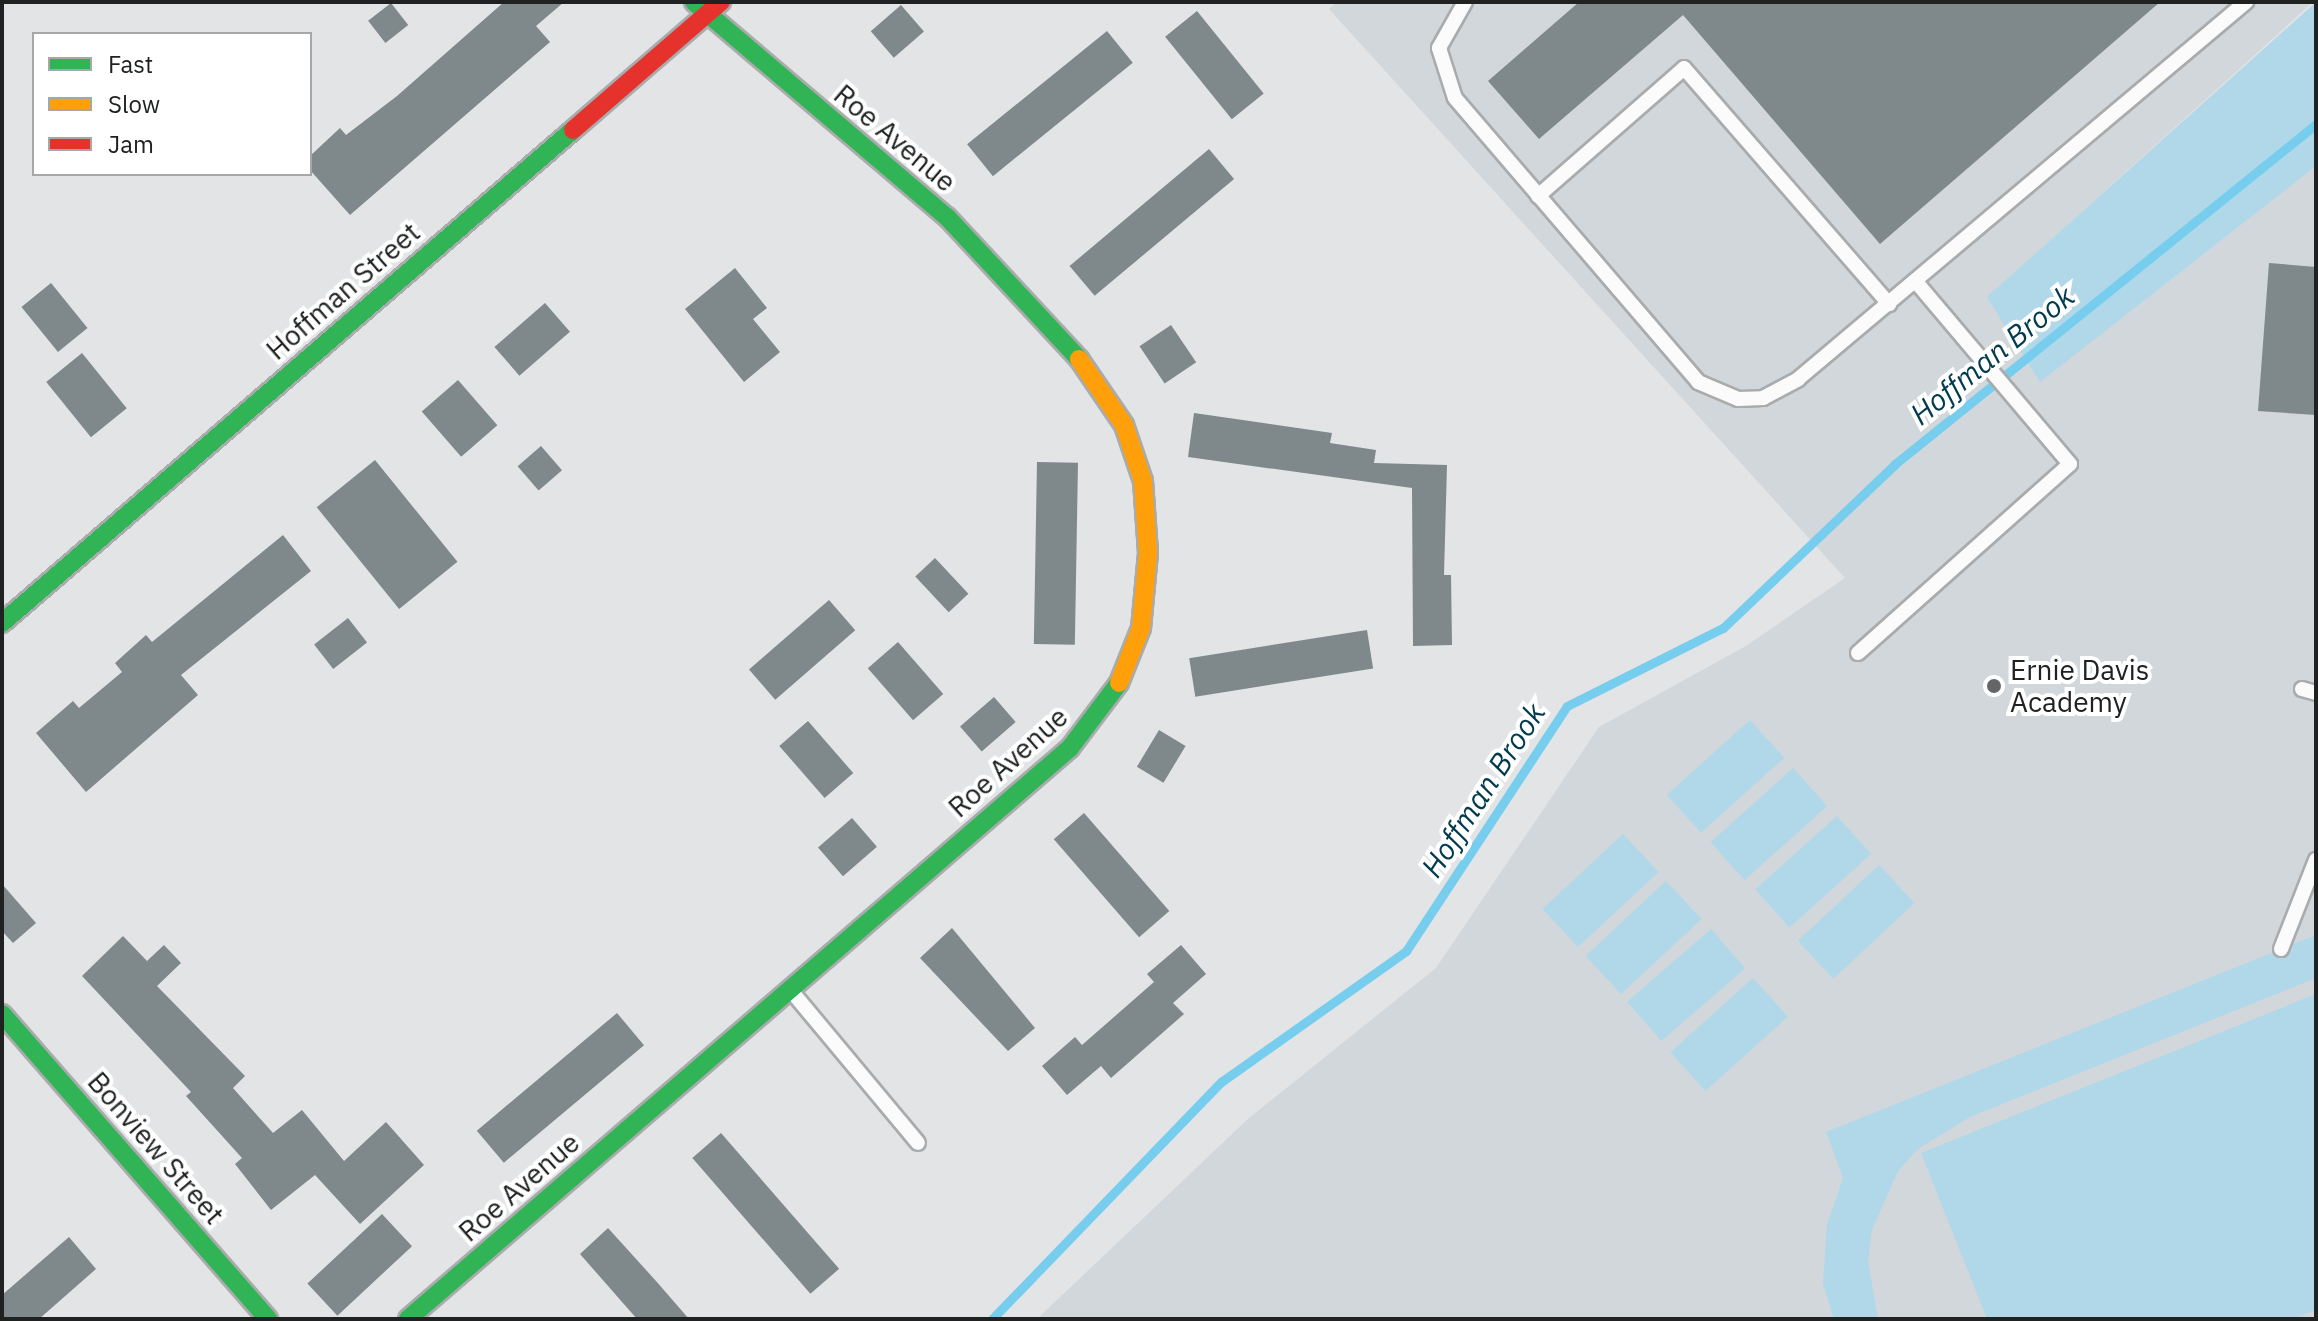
<!DOCTYPE html>
<style>
body{margin:0}
#map{position:relative;width:2318px;height:1321px;overflow:hidden;background:#e2e4e6;font-family:"IBM Plex Sans",sans-serif}
div>[style]{position:absolute}
.built>*{inset:0;background:#d1d7db}
.green>*{inset:0;background:#b1d8e9;transform-origin:0 0}
.stream>*{height:9px;margin:-4.5px;padding:0 4.5px;transform-origin:4.5px;border-radius:4.5px;background:#76cdee}
.building>*{inset:0;background:#7f888b;transform-origin:0 0}
.roads{filter:drop-shadow(2px 0 #a9abac) drop-shadow(-2px 0 #a9abac) drop-shadow(0 2px #a9abac) drop-shadow(0 -2px #a9abac)}
.lane>*{height:14px;margin:-7px;padding:0 7px;transform-origin:7px;border-radius:7px;background:#fbfbfb}
.fast>*{height:18px;margin:-9px;padding:0 9px;transform-origin:9px;border-radius:9px;background:#30b455}
.slow>*{height:18px;margin:-9px;padding:0 9px;transform-origin:9px;border-radius:9px;background:#ff9f0a}
.jam>*{height:18px;margin:-9px;padding:0 9px;transform-origin:9px;border-radius:9px;background:#e5322d}
.dots>*{width:22px;height:22px;translate:-50% -50%;box-sizing:border-box;border:4px solid #fff;border-radius:50%}
span{translate:-50% -50%;white-space:nowrap;text-align:center;line-height:1.15;-webkit-text-stroke:8px #fff;paint-order:stroke}
.street-label{font-size:28px;color:#202222}
.poi-label{font-size:28px;color:#202222}
.left{translate:0 -50%;text-align:left}
.water-label{font-size:30px;color:#023a4e;font-style:italic}
.frame{position:absolute;inset:0;border:4px solid #202222;pointer-events:none}
.legend{position:absolute;left:32px;top:32px;width:280px;height:144px;box-sizing:border-box;background:#fff;border:2px solid #a6a7a7;margin:0;padding:10px 14px;list-style:none;font-size:24px;color:#202222}
.legend li{display:flex;align-items:center;gap:16px;height:40px}
.legend b{width:40px;border:2px solid #a6a7a7}
</style>
<div id="map">
<div class="built">
<i style="clip-path:polygon(1337px 2px,2313px 2px,1988px 297px,2040px 381px,2316px 166px,2316px 1319px,1037px 1319px,1249px 1118px,1436px 968px,1599px 727px,1746px 646px,1845px 578px,1329px 9px)"></i>
</div>
<div class="green">
<i style="clip-path:polygon(2316px 2px,2316px 166px,2040px 382px,1987px 297px)"></i>
<i style="left:1750px;top:720px;width:51px;height:112px;rotate:48deg"></i>
<i style="left:1793px;top:768px;width:51px;height:111px;rotate:48deg"></i>
<i style="left:1837px;top:816px;width:51px;height:110px;rotate:48deg"></i>
<i style="left:1623px;top:834px;width:52px;height:110px;rotate:47deg"></i>
<i style="left:1879px;top:865px;width:52px;height:111px;rotate:47deg"></i>
<i style="left:1666px;top:881px;width:52px;height:110px;rotate:47deg"></i>
<i style="left:1711px;top:929px;width:52px;height:111px;rotate:49deg"></i>
<i style="clip-path:polygon(2316px 935px,2316px 978px,1970px 1117px,1918px 1149px,1898px 1171px,1872px 1230px,1868px 1261px,1878px 1319px,1834px 1319px,1823px 1284px,1827px 1225px,1843px 1178px,1826px 1132px)"></i>
<i style="left:1753px;top:978px;width:52px;height:111px;rotate:48deg"></i>
<i style="clip-path:polygon(2316px 994px,2316px 1310px,2293px 1319px,1987px 1319px,1921px 1153px)"></i>
</div>
<div class="stream">
<i style="left:992px;top:1319px;width:330px;rotate:-46deg"></i>
<i style="left:1221px;top:1082px;width:227px;rotate:-35.3deg"></i>
<i style="left:1406px;top:951px;width:293px;rotate:-56.7deg"></i>
<i style="left:1567px;top:706px;width:174px;rotate:-26.6deg"></i>
<i style="left:1723px;top:628px;width:238px;rotate:-43.6deg"></i>
<i style="left:1895px;top:464px;width:541px;rotate:-38.92deg"></i>
</div>
<div class="building">
<i style="clip-path:polygon(504px 2px,564px 2px,536px 26px,550px 42px,350px 215px,310px 170px,310px 156px,340px 128px,346px 135px,397px 96px)"></i>
<i style="clip-path:polygon(1579px 2px,2160px 2px,1880px 244px,1683px 15px,1539px 139px,1488px 81px)"></i>
<i style="left:391px;top:3px;width:28px;height:29px;rotate:52deg"></i>
<i style="left:901px;top:5px;width:35px;height:40px;rotate:49deg"></i>
<i style="left:1197px;top:11px;width:106px;height:41px;rotate:51deg"></i>
<i style="left:1107px;top:31px;width:41px;height:180px;rotate:51deg"></i>
<i style="left:1209px;top:149px;width:39px;height:182px;rotate:50deg"></i>
<i style="clip-path:polygon(2269px 263px,2316px 267px,2316px 415px,2258px 411px)"></i>
<i style="clip-path:polygon(735px 268px,767px 308px,753px 319px,780px 352px,744px 382px,685px 309px)"></i>
<i style="left:51px;top:283px;width:58px;height:38px;rotate:51deg"></i>
<i style="left:545px;top:303px;width:38px;height:67px;rotate:49deg"></i>
<i style="left:1171px;top:325px;width:45px;height:38px;rotate:56deg"></i>
<i style="left:82px;top:353px;width:71px;height:46px;rotate:51deg"></i>
<i style="left:458px;top:380px;width:60px;height:48px;rotate:49deg"></i>
<i style="clip-path:polygon(1194px 413px,1332px 433px,1330px 443px,1376px 450px,1374px 463px,1447px 465px,1444px 575px,1451px 575px,1452px 645px,1413px 646px,1412px 488px,1188px 457px)"></i>
<i style="left:541px;top:446px;width:32px;height:31px;rotate:49deg"></i>
<i style="left:375px;top:460px;width:131px;height:75px;rotate:51deg"></i>
<i style="left:1037px;top:462px;width:41px;height:182px;rotate:1deg"></i>
<i style="clip-path:polygon(283px 535px,311px 571px,181px 675px,198px 695px,86px 792px,36px 733px,73px 701px,79px 708px,122px 672px,115px 663px,146px 635px,152px 642px)"></i>
<i style="left:935px;top:558px;width:49px;height:27px;rotate:47deg"></i>
<i style="left:829px;top:600px;width:40px;height:106px;rotate:49deg"></i>
<i style="left:348px;top:618px;width:31px;height:43px;rotate:52deg"></i>
<i style="left:1367px;top:630px;width:39px;height:180px;rotate:81deg"></i>
<i style="left:898px;top:642px;width:69px;height:40px;rotate:49deg"></i>
<i style="left:994px;top:697px;width:33px;height:45px;rotate:49deg"></i>
<i style="left:808px;top:721px;width:69px;height:38px;rotate:49deg"></i>
<i style="left:1159px;top:730px;width:31px;height:43px;rotate:31deg"></i>
<i style="left:1084px;top:813px;width:130px;height:40px;rotate:49deg"></i>
<i style="left:852px;top:818px;width:38px;height:45px;rotate:49deg"></i>
<i style="clip-path:polygon(2px 884px,36px 923px,13px 943px,2px 931px)"></i>
<i style="clip-path:polygon(952px 928px,1035px 1028px,1008px 1051px,920px 958px)"></i>
<i style="clip-path:polygon(123px 936px,147px 961px,164px 945px,181px 963px,157px 986px,245px 1076px,233px 1088px,273px 1133px,302px 1110px,344px 1161px,386px 1122px,424px 1165px,360px 1224px,315px 1175px,271px 1210px,235px 1164px,242px 1158px,186px 1096px,191px 1092px,82px 976px)"></i>
<i style="clip-path:polygon(1181px 945px,1206px 974px,1173px 1003px,1184px 1014px,1111px 1078px,1101px 1066px,1067px 1095px,1042px 1066px,1075px 1037px,1082px 1045px,1154px 982px,1147px 974px)"></i>
<i style="left:617px;top:1013px;width:42px;height:183px;rotate:50deg"></i>
<i style="left:721px;top:1133px;width:180px;height:38px;rotate:49deg"></i>
<i style="left:382px;top:1214px;width:44px;height:102px;rotate:47deg"></i>
<i style="clip-path:polygon(608px 1228px,656px 1281px,689px 1319px,637px 1319px,580px 1254px)"></i>
<i style="clip-path:polygon(69px 1237px,96px 1269px,39px 1319px,2px 1319px,2px 1295px)"></i>
</div>
<div class="roads">
<div class="lane">
<i style="left:1465px;top:2px;width:53px;rotate:119.5deg"></i>
<i style="left:1439px;top:48px;width:52px;rotate:72.3deg"></i>
<i style="left:1455px;top:98px;width:374px;rotate:49.4deg"></i>
<i style="left:1698px;top:382px;width:43px;rotate:23deg"></i>
<i style="left:1738px;top:399px;width:25px;rotate:-2deg"></i>
<i style="left:1763px;top:398px;width:40px;rotate:-28deg"></i>
<i style="left:1798px;top:379px;width:586px;rotate:-40.08deg"></i>
<i style="left:1538px;top:196px;width:194px;rotate:-41.2deg"></i>
<i style="left:1684px;top:68px;width:313px;rotate:49deg"></i>
<i style="left:1858px;top:653px;width:284px;rotate:-41.7deg"></i>
<i style="left:2070px;top:464px;width:238px;rotate:-130.2deg"></i>
<i style="left:2302px;top:689px;width:15px;rotate:16deg"></i>
<i style="left:2281px;top:949px;width:96px;rotate:-68.5deg"></i>
<i style="left:793px;top:993px;width:195px;rotate:50.2deg"></i>
</div>
<div class="fast">
<i style="left:694px;top:2px;width:332px;rotate:40.4deg"></i>
<i style="left:947px;top:217px;width:194px;rotate:47.1deg"></i>
<i style="left:2px;top:623px;width:754px;rotate:-40.81deg"></i>
<i style="left:2px;top:1014px;width:405px;rotate:48.9deg"></i>
<i style="left:408px;top:1319px;width:874px;rotate:-40.78deg"></i>
<i style="left:1070px;top:748px;width:81px;rotate:-53deg"></i>
</div>
<div class="slow">
<i style="left:1079px;top:359px;width:80px;rotate:55.7deg"></i>
<i style="left:1124px;top:425px;width:59px;rotate:71.3deg"></i>
<i style="left:1143px;top:481px;width:72px;rotate:86deg"></i>
<i style="left:1148px;top:553px;width:75px;rotate:95.3deg"></i>
<i style="left:1141px;top:628px;width:59px;rotate:111.8deg"></i>
</div>
<div class="jam">
<i style="left:573px;top:130px;width:196px;rotate:-40.9deg"></i>
</div>
</div>
<div class="dots">
<i style="left:1994px;top:686px;background:#646667"></i>
</div>
<div class="street-label">
<span style="left:895px;top:138px;rotate:40deg">Roe Avenue</span>
<span style="left:343px;top:291px;rotate:-41deg">Hoffman Street</span>
<span style="left:1008px;top:762px;rotate:-42deg">Roe Avenue</span>
<span style="left:156px;top:1148px;rotate:49deg">Bonview Street</span>
<span style="left:519px;top:1187px;rotate:-41deg">Roe Avenue</span>
</div>
<div class="poi-label">
<span class="left" style="left:2010px;top:686px">Ernie Davis<br>Academy</span>
</div>
<div class="water-label">
<span style="left:1992px;top:355px;rotate:-39deg">Hoffman Brook</span>
<span style="left:1483px;top:790px;rotate:-57deg">Hoffman Brook</span>
</div>
<div class="frame"></div>
<ul class="legend">
<li><b style="height:10px;background:#30b455"></b>Fast</li>
<li><b style="height:10px;background:#ff9f0a"></b>Slow</li>
<li><b style="height:10px;background:#e5322d"></b>Jam</li>
</ul>
</div>
